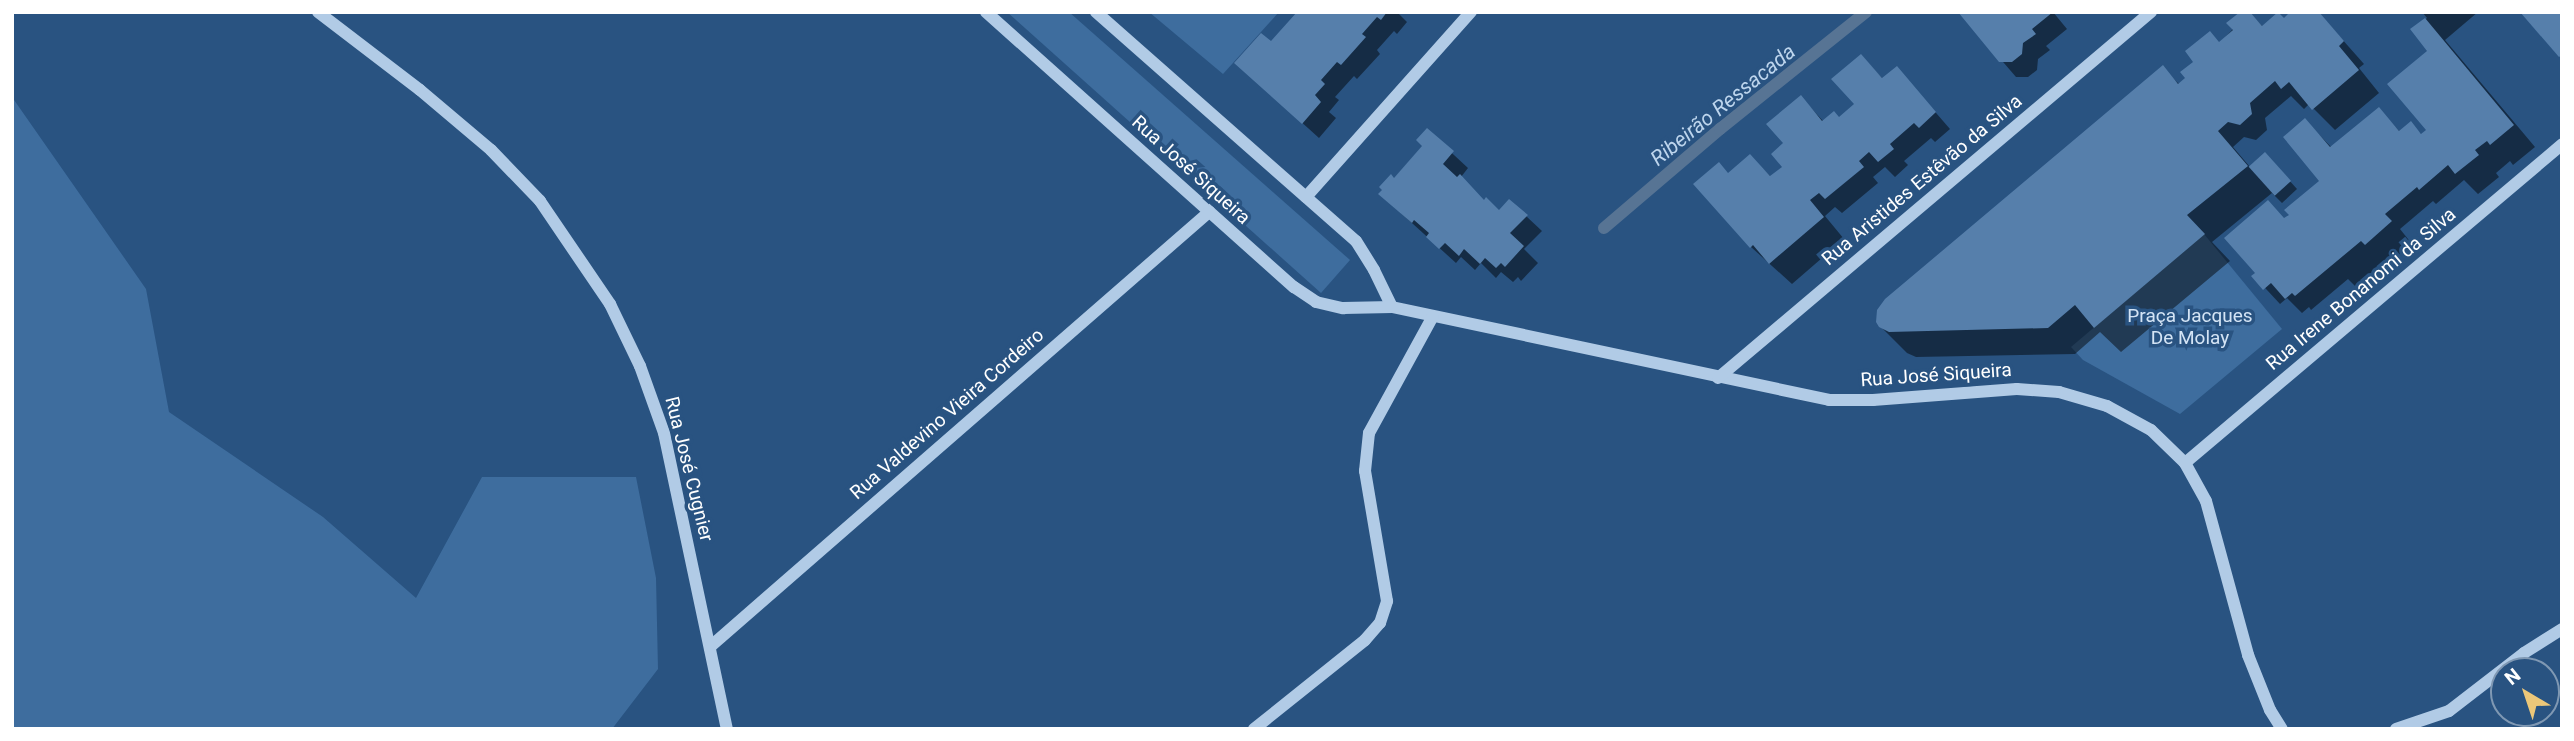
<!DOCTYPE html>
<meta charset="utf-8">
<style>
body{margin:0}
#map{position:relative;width:2574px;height:741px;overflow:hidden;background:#295381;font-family:Roboto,sans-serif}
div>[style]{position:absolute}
.green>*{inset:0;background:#3e6d9e}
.shadow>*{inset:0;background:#0007}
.stream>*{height:12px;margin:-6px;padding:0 6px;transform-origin:6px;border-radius:6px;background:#577494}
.building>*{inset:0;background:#567fab;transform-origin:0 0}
.minor>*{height:12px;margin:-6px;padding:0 6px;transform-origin:6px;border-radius:6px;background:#b1cbe6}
span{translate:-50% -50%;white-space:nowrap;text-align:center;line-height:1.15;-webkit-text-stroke:7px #295381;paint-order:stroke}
.street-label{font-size:19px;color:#fff}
.park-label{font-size:19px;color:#d4e4f5}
.water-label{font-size:21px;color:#bdd5ed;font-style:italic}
.frame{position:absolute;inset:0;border:14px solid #fff;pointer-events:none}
.north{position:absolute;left:2490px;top:657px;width:70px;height:70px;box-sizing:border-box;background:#295381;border:2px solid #7f98b3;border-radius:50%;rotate:321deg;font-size:19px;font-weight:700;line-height:28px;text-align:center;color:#fff}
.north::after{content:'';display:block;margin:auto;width:24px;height:32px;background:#ecc779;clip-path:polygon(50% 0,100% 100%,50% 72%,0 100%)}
</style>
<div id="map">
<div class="green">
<i style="clip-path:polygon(1007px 12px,1069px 12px,1350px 260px,1321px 293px)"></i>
<i style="clip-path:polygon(1149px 12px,1279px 12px,1223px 74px)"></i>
<i style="clip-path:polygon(12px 97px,146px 289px,169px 412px,323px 517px,416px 598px,482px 477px,636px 477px,656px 578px,658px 669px,612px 729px,12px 729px)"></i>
<i style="clip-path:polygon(2204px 234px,2282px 329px,2180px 414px,2083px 360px,2071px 347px)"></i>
</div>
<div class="shadow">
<i style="clip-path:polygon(1296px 12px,1397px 12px,1407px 22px,1397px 34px,1394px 31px,1377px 50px,1380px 54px,1357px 79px,1354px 76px,1335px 97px,1339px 100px,1329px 112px,1336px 118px,1319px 138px,1236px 63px,1272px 43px,1298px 14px)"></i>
<i style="clip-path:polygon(1960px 12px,2053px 12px,2067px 29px,2046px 46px,2050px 50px,2038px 59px,2037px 70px,2028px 77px,2016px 77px)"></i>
<i style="clip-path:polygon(2249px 12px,2263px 27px,2318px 12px,2364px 64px,2359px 68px,2379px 93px,2335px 130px,2309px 104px,2304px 109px,2291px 96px,2265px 118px,2267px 130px,2256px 140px,2244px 137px,2233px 147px,2250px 167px,2273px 162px,2297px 189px,2282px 203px,2272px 193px,2212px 242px,2230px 261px,2121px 352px,2100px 332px,2075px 354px,1916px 357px,1907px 353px,1880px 326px,2162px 68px,2180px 85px)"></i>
<i style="clip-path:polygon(2422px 12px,2478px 12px,2445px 40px,2535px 147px,2513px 165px,2510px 161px,2496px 173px,2499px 177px,2478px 194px,2464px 180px,2436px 204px,2433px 201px,2400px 229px,2412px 244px,2387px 265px,2384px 262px,2356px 287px,2348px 279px,2311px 310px,2309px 307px,2302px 313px,2287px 298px,2280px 304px,2254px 276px,2285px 220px,2322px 181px,2305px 120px,2332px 148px,2379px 109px,2400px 132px,2411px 124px,2422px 135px,2428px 130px,2430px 51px,2412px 30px,2427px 18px)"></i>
<i style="clip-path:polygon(1861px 56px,1883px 79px,1897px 68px,1950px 129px,1935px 142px,1931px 138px,1904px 161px,1908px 165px,1895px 177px,1885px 167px,1873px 177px,1878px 183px,1842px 213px,1835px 207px,1825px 216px,1844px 239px,1792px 284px,1751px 247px,1729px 175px,1750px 156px,1772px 178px,1784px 167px,1785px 143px,1801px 97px,1823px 121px,1840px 119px,1856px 104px)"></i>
<i style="clip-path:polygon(1427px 130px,1468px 168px,1461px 177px,1484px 202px,1500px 212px,1526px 216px,1542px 231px,1524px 249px,1538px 263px,1521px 281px,1518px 277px,1513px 282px,1501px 272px,1496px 278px,1481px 263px,1475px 270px,1461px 257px,1456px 263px,1380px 194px,1424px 146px)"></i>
</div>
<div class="stream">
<i style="left:1604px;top:228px;width:153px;rotate:-40.5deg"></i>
<i style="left:1720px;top:129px;width:187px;rotate:-38.7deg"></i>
</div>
<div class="building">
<i style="clip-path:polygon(1297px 12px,1387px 12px,1381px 20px,1377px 17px,1362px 34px,1366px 37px,1341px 65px,1337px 62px,1321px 80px,1325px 84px,1315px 95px,1321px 102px,1302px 124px,1234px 63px,1261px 33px,1271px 41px)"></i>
<i style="clip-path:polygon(1958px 12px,2053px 12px,2032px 29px,2036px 34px,2023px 43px,2022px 54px,2012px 62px,1999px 62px)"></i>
<i style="clip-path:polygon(2240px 12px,2250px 12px,2262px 26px,2278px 12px,2284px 18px,2290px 12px,2319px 12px,2344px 41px,2339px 46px,2359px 70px,2312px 110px,2289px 82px,2281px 89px,2275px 81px,2250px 103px,2252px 114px,2240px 125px,2228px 122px,2218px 131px,2248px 166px,2187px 215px,2205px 234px,2094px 328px,2075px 305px,2048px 328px,1889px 332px,1879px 327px,1876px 322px,1877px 310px,1885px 299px,2163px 65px,2178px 84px,2185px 78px,2180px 72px,2193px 62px,2185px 51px,2210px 31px,2219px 42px,2233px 30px,2226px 23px)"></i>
<i style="clip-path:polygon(2520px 12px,2562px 12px,2562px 55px,2559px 57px)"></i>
<i style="clip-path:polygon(2425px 18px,2514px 125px,2490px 145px,2487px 141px,2475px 150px,2479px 155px,2455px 174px,2448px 165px,2419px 190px,2417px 187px,2385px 214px,2392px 221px,2365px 245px,2361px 241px,2295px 296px,2292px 293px,2285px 299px,2271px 283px,2263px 290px,2251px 276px,2255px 273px,2224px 238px,2268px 200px,2284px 218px,2289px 215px,2284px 210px,2319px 181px,2283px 137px,2305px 118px,2330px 147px,2379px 107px,2399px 131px,2411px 121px,2421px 134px,2426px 130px,2387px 84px,2427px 51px,2410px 29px)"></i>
<i style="clip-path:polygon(1861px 54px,1882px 78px,1897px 66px,1936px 112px,1919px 128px,1914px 123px,1890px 144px,1894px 149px,1878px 162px,1869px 152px,1859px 161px,1864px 167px,1825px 199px,1819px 193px,1810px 200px,1824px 217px,1769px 264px,1753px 245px,1750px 248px,1693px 184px,1719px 162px,1728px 173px,1750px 154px,1770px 176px,1782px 167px,1771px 154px,1783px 143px,1766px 124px,1801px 95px,1822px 121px,1834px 111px,1839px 117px,1854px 104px,1831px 79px)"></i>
<i style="clip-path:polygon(1427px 128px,1454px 151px,1443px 164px,1457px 177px,1460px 174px,1484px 200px,1486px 197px,1499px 210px,1509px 199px,1528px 215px,1510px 233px,1524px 246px,1505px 267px,1501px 263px,1496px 268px,1485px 258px,1480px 264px,1464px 249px,1459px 256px,1445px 243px,1439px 249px,1426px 237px,1429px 233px,1414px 220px,1412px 223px,1378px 194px,1382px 190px,1379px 187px,1391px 174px,1394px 178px,1422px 146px,1416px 140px)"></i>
<i style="left:2265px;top:152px;width:39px;height:22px;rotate:48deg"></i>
</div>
<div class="minor">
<i style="left:318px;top:12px;width:128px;rotate:37.4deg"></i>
<i style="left:420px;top:90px;width:93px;rotate:40.2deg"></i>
<i style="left:491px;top:150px;width:71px;rotate:46.1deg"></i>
<i style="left:540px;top:201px;width:125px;rotate:55.8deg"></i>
<i style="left:610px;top:304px;width:69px;rotate:64.2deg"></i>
<i style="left:640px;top:366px;width:71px;rotate:70.3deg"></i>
<i style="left:664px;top:433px;width:303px;rotate:78deg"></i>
<i style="left:986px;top:12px;width:413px;rotate:41.8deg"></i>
<i style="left:1294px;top:287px;width:27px;rotate:34deg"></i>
<i style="left:1316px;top:302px;width:28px;rotate:13deg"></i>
<i style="left:1343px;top:308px;width:49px;rotate:-1.2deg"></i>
<i style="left:1392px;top:307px;width:447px;rotate:12deg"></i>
<i style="left:1829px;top:400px;width:44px"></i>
<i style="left:1873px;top:400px;width:144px;rotate:-4.4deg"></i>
<i style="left:2017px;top:389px;width:42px;rotate:4.1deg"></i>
<i style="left:2059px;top:392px;width:50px;rotate:16.3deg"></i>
<i style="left:2107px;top:406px;width:50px;rotate:28.6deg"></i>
<i style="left:2151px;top:430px;width:47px;rotate:44.1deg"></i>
<i style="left:2185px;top:463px;width:43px;rotate:61.1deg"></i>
<i style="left:2206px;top:501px;width:160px;rotate:74.7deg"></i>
<i style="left:2248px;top:655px;width:59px;rotate:68.2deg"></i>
<i style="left:2270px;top:710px;width:22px;rotate:58deg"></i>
<i style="left:1096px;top:12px;width:346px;rotate:41.4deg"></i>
<i style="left:1356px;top:241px;width:34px;rotate:58deg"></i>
<i style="left:1374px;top:270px;width:41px;rotate:64.1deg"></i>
<i style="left:1306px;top:197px;width:248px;rotate:-48.3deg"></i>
<i style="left:1718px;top:378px;width:567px;rotate:-40.21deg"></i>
<i style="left:2185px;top:463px;width:494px;rotate:-40.2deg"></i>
<i style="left:711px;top:646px;width:661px;rotate:-41.07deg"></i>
<i style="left:1254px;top:729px;width:142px;rotate:-38.7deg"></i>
<i style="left:1365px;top:640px;width:23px;rotate:-49deg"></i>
<i style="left:1380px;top:623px;width:23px;rotate:-72deg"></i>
<i style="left:1387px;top:601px;width:132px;rotate:-99.6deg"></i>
<i style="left:1365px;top:471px;width:38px;rotate:-84deg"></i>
<i style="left:1369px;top:433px;width:133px;rotate:-61.3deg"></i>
<i style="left:2396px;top:729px;width:56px;rotate:-18.8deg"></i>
<i style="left:2449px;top:711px;width:95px;rotate:-37.7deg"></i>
<i style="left:2524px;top:653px;width:45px;rotate:-32.3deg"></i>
</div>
<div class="street-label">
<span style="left:1191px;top:170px;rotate:42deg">Rua José Siqueira</span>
<span style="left:1922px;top:180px;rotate:-40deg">Rua Aristides Estêvão da Silva</span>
<span style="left:2361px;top:289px;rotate:-40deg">Rua Irene Bonanomi da Silva</span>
<span style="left:1936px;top:375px;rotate:-4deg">Rua José Siqueira</span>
<span style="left:947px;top:414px;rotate:-41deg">Rua Valdevino Vieira Cordeiro</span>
<span style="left:689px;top:469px;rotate:76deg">Rua José Cugnier</span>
</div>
<div class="park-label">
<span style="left:2190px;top:327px">Praça Jacques<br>De Molay</span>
</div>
<div class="water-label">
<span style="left:1723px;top:105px;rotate:-39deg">Ribeirão Ressacada</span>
</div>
<div class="frame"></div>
<div class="north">N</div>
</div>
